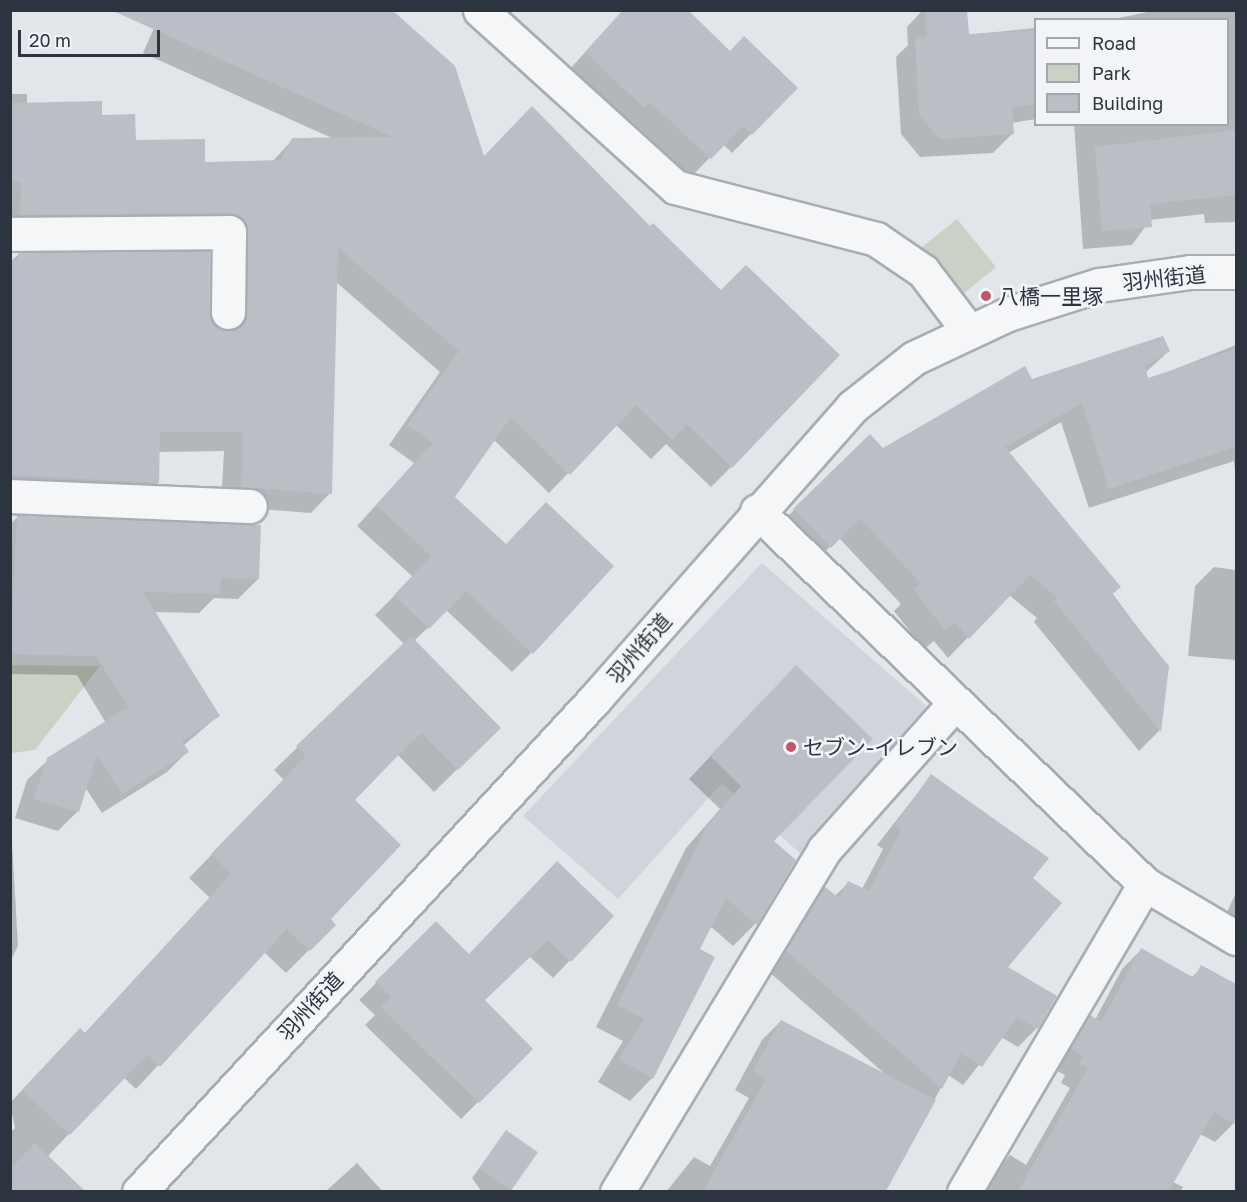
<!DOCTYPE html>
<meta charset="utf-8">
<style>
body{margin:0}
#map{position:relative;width:1247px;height:1202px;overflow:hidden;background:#e2e5e9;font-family:"Golos Text","Noto Sans JP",sans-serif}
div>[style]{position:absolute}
.built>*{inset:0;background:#d1d5db}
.green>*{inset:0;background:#c9d2c4;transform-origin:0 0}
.shadow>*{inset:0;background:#0003}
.building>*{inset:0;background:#babfc5;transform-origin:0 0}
.roads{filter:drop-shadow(2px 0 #a8acb3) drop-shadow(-2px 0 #a8acb3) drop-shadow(0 2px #a8acb3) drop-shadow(0 -2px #a8acb3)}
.minor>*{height:33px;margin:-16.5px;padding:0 16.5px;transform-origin:16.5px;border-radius:16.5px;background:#f5f6f8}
.tertiary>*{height:33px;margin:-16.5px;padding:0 16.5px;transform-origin:16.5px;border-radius:16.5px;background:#f5f6f8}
.dots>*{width:16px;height:16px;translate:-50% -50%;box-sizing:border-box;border:3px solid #f2f4f7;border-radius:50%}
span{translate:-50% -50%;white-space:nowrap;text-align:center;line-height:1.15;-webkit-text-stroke:5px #f2f4f7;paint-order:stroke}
.street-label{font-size:21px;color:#2c343f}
.poi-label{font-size:21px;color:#2c343f}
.left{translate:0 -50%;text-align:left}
.frame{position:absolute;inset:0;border:12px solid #2c343f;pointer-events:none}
.legend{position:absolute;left:1034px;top:18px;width:195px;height:108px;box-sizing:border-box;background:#f2f4f7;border:2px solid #a3a7ad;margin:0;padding:8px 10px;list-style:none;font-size:18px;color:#2c343f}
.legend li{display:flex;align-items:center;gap:12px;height:30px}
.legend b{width:30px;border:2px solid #a3a7ad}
.scale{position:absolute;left:18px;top:30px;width:142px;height:27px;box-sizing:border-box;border:3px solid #2c343f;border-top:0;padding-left:8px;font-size:18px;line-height:21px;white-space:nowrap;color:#2c343f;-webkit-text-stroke:4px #f2f4f7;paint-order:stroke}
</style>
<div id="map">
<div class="built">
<i style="clip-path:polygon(762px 563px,932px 711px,803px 856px,722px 783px,618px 899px,523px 816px)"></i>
</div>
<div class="green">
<i style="left:957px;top:219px;width:62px;height:49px;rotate:51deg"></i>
<i style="clip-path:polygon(10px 665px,11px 665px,100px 666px,35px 750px,11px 753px)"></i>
</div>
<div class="shadow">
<i style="clip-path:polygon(162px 10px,483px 158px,731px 467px,711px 487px,666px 444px,651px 459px,615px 424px,549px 493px,493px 439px,453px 497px,531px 653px,512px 672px,446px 610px,414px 641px,499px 728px,434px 792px,398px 755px,352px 800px,329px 919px,334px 925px,286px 973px,264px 952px,136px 1089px,123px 1077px,47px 1157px,73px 1182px,64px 1192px,10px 1192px,10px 1133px,15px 1128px,10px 1103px,57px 1053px,84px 1034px,210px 898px,189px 878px,284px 780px,274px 770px,404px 644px,375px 615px,413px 577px,357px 526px,414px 463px,389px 445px,440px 372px,336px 282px,330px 493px,311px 513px,221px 506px,224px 451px,158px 452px,158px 483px,138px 503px,10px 496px,10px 262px,19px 254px,209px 252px,210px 321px,225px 331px,228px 253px,218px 235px,10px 234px,10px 64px,12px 94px,27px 94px,27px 104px,101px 116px,134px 141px,204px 164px,272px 162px,293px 139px,334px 139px,143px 53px)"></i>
<i style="clip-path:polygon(624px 10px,730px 52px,796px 88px,732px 153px,723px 144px,691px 177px,630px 120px,624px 126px,567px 72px)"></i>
<i style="clip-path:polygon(923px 10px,965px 10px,967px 35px,1036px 28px,1036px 119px,1012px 123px,1012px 134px,993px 153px,920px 157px,901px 134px,896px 57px,908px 45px,907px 27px)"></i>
<i style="clip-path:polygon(1157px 10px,1236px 10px,1236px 222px,1205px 223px,1204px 214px,1150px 220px,1132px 245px,1083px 249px,1074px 124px,1228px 124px,1228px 20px,1109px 20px)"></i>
<i style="clip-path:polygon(1236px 345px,1236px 484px,1234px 461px,1089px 508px,1061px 422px,1008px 453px,1167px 667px,1159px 731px,1139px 751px,1034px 622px,1037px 618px,1009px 595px,948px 658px,934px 641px,924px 649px,894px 611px,901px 604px,839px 538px,809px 567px,774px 530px,794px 510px,883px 449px,1031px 381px,1169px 351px,1145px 373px,1147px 380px)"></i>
<i style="clip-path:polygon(18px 517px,258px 579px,238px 599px,214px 598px,199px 613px,154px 612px,218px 716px,183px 746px,187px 752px,167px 772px,102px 813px,85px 787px,78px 811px,58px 831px,15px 818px,27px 780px,48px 760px,106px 723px,77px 675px,10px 674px,10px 524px)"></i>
<i style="clip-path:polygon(1214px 567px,1236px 570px,1236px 660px,1188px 656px,1195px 586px)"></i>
<i style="clip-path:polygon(774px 689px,772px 841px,794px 861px,755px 924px,733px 946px,710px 926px,698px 949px,713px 957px,652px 1078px,630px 1101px,598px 1082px,623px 1041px,596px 1027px,686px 848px,720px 809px,689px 779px)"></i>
<i style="clip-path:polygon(931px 776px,1030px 879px,1006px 967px,1055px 996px,1037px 1028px,1018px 1047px,1001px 1037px,963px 1085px,948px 1075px,884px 1192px,666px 1192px,694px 1157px,710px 1166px,749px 1098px,735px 1090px,762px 1040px,781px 1021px,885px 1074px,767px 970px,806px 906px,824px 888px,834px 897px,848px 883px,862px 889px,883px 849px,877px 845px)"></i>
<i style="clip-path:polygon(10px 809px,18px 946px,10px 962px)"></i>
<i style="clip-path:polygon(1236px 892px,1236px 922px,1225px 917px)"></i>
<i style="clip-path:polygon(612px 916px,553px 978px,529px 956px,483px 1001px,531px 1049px,461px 1119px,365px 1025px,375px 1015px,359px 1000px,436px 923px,469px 956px)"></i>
<i style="clip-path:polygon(1141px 950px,1191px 978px,1202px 967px,1236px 986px,1234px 1123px,1215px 1142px,1200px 1134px,1173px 1182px,1183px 1187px,1180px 1192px,981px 1192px,1010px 1155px,1026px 1165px,1070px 1088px,1061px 1083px,1065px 1075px,1052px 1068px,1071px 1036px,1090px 1017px,1095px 1020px,1122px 969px)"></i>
<i style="clip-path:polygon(506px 1132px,536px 1152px,508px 1192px,482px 1192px,472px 1178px)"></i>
<i style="clip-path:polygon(357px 1163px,383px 1192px,325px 1192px)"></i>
</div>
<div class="building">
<i style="clip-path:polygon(111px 10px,392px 10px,455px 66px,484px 156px,532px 106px,650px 226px,653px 223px,721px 290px,746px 265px,840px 355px,732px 468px,687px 424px,672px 440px,636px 405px,570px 475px,511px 417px,455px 497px,506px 544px,546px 502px,614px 566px,533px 654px,466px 591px,429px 629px,394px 595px,431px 556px,376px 505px,433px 443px,407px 425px,459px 351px,338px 248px,332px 494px,241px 487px,243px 432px,160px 432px,159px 483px,10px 475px,10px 261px,18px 260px,18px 253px,210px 251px,209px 312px,218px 328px,228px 331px,238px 328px,247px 313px,248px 232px,239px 216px,229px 213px,20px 215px,21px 182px,10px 182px,10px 103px,102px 101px,102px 115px,135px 114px,136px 140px,205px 139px,205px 162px,281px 160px,292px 138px,393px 137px)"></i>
<i style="clip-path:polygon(623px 10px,688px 10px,730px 51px,744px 36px,798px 88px,752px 135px,743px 126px,711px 159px,650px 102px,644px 108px,585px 52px)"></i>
<i style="clip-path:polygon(925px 10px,967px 10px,969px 34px,1035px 30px,1035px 104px,1012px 107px,1014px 134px,939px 139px,919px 115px,915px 37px,927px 36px)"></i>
<i style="clip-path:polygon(1236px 130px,1236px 195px,1150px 204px,1152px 227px,1102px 231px,1095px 147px)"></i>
<i style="clip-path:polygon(1163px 336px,1170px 351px,1145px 366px,1148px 378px,1236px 349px,1236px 447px,1109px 489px,1082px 403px,1005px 447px,1121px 587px,1111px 595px,1169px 666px,1161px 732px,1054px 601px,1056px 597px,1030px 575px,969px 639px,955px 622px,945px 630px,913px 589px,921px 584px,860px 518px,831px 548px,793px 509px,870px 434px,883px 448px,1025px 366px,1032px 379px)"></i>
<i style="clip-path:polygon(17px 515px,261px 525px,259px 579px,221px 578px,220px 594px,143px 592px,220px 716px,182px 741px,189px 752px,122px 794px,97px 755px,79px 812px,34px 799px,47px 758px,128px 707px,96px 656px,10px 654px)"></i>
<i style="clip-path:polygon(411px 636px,501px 728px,458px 770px,422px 733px,412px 741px,355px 800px,401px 845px,331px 919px,336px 925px,310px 951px,287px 929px,160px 1067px,147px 1055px,70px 1135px,22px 1090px,80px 1028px,85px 1033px,231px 874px,211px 854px,306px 756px,296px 746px)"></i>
<i style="clip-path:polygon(796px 665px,873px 739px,774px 841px,796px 860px,757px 925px,726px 898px,700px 949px,715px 957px,653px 1079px,619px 1059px,644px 1019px,617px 1005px,708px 824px,741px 786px,710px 756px)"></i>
<i style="clip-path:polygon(931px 774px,1049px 858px,1033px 878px,1062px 903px,1008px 967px,1057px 996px,1038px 1029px,1017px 1017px,982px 1067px,961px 1053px,942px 1089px,785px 950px,824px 886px,839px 898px,848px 881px,869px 891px,901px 830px,895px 825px)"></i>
<i style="clip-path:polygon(557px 861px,614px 916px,571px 962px,548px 940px,485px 1000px,533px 1049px,479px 1103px,381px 1007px,391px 997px,375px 982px,436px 921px,469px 954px)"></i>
<i style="clip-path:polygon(1141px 948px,1194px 978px,1201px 965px,1236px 984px,1236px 1125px,1214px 1112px,1169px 1191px,1018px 1191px,1088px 1068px,1079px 1064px,1083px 1056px,1070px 1048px,1090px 1015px,1101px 1022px)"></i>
<i style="clip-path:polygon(781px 1020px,936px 1100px,886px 1191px,703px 1191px,766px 1079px,753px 1071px)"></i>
<i style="left:506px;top:1130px;width:39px;height:47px;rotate:35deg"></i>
<i style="clip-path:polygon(35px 1143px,85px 1191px,10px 1191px,10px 1169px)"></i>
</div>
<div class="roads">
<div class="minor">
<i style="left:10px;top:234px;width:219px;rotate:-0.5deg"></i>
<i style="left:229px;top:232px;width:80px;rotate:90.7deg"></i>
<i style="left:10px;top:496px;width:240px;rotate:2.4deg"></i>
<i style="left:757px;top:511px;width:538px;rotate:43.87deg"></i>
<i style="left:1145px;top:884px;width:106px;rotate:30.7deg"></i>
<i style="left:617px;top:1192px;width:400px;rotate:-58.8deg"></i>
<i style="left:824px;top:850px;width:194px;rotate:-48.3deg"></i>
<i style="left:964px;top:1192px;width:357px;rotate:-59.6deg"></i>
</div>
<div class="tertiary">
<i style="left:480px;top:10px;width:263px;rotate:42.2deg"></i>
<i style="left:675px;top:187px;width:208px;rotate:14.5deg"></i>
<i style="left:876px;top:239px;width:57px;rotate:34.2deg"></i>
<i style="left:923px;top:271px;width:74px;rotate:52.7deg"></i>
<i style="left:139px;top:1192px;width:669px;rotate:-47.24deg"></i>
<i style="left:593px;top:701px;width:392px;rotate:-48.6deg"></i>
<i style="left:852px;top:407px;width:79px;rotate:-38.3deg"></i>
<i style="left:914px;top:358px;width:104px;rotate:-25.1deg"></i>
<i style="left:1008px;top:314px;width:96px;rotate:-17.7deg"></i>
<i style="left:1099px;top:285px;width:92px;rotate:-8.1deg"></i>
<i style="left:1190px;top:272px;width:46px"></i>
</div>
</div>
<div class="dots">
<i style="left:986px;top:296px;background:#bf566c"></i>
<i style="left:791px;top:747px;background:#bf566c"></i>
</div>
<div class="street-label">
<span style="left:1164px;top:278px;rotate:-6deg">羽州街道</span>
<span style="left:639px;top:648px;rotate:-49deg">羽州街道</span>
<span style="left:310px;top:1006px;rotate:-47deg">羽州街道</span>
</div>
<div class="poi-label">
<span class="left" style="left:998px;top:296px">八橋一里塚</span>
<span class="left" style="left:803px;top:747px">セブン-イレブン</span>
</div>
<div class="frame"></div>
<ul class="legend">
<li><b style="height:8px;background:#f5f6f8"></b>Road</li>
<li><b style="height:16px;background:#c9d2c4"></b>Park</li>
<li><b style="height:16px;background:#babfc5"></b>Building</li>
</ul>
<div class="scale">20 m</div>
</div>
